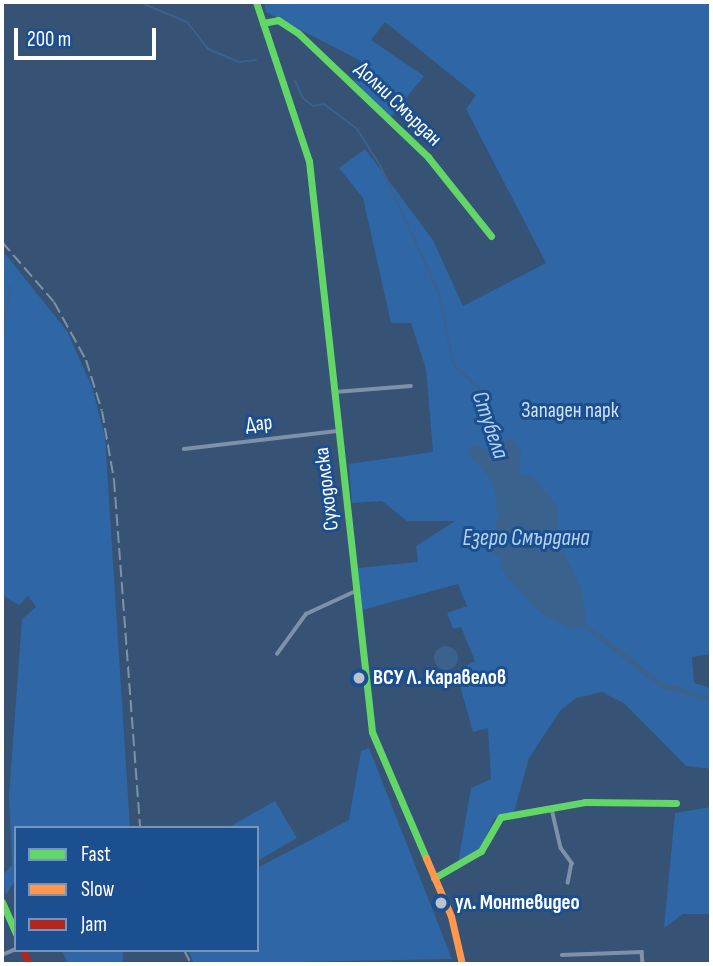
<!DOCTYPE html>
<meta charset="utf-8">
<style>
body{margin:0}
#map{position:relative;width:713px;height:966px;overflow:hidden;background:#365274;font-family:"Sofia Sans Condensed",sans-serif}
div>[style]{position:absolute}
.green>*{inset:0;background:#2f66a5}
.water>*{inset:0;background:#3b618d}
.round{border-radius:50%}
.stream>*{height:2px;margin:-1px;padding:0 1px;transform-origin:1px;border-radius:1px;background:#3b618d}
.canal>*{height:5px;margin:-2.5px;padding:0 2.5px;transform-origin:2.5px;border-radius:2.5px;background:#3b618d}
.street>*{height:3.5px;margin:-1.75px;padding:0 1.75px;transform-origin:1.75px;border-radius:1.75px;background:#7d92a8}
.fast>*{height:7px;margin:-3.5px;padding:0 3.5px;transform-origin:3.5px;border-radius:3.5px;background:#63d668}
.slow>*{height:7px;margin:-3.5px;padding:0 3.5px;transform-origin:3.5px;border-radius:3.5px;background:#ff974d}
.jam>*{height:7px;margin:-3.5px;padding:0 3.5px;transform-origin:3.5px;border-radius:3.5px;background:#b3261e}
.rail>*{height:2px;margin-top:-1px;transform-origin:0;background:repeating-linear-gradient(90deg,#7e92a7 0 12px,transparent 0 17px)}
.dots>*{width:19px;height:19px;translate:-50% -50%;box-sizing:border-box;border:4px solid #1b4f8f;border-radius:50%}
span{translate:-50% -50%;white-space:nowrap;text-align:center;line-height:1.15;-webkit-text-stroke:6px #1b4f8f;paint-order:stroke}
.street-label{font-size:21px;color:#fff}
.park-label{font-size:21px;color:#cfe3fa}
.poi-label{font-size:21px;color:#fff;font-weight:700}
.left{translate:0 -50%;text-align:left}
.water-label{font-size:23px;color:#b5d3f5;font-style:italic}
.frame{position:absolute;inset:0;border:4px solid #fff;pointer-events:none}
.legend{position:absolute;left:14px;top:826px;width:245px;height:126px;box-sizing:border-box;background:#1b4f8f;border:2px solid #7695bc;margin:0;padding:9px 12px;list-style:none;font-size:21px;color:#fff}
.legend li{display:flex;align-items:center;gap:14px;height:35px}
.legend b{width:35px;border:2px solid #7695bc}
.scale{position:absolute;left:14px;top:28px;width:142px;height:32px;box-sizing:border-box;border:4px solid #fff;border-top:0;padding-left:9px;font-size:21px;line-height:24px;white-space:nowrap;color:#fff;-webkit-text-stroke:5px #1b4f8f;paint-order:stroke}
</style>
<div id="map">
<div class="green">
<i style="clip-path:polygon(264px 2px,711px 2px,711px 654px,692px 657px,694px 683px,711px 688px,711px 769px,686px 766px,625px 704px,602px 692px,576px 698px,560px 711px,529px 758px,514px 812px,494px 819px,481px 848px,458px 863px,471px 788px,491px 779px,488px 728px,473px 732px,456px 671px,475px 661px,461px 627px,453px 629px,447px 613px,467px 606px,458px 584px,362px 610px,358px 568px,418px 562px,416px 546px,455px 521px,407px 521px,382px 501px,352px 503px,349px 464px,433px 452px,426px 369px,411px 323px,391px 323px,363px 198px,339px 168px,365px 149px,433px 240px,463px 306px,546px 263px,466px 109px,476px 95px,385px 22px,371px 40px,424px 76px,390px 118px,354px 81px,361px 61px,266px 12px)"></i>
<i style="clip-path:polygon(2px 250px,67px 331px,92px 387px,105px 437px,130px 828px,16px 828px,16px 879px,6px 895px,2px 876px,12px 865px,9px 796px,22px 619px,36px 607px,28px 596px,19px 605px,2px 595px)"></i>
<i style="clip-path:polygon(369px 748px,452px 959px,194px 964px,188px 950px,257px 950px,257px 868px,349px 820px,361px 751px)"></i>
<i style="clip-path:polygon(275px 801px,297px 838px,257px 861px,257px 828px,227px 828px)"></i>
<i style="clip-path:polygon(711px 807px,711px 914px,683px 914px,664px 928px,675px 813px)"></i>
<i style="clip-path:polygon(50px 950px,123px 950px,123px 964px,68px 964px,62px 951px)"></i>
</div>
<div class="water">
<i style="clip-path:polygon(513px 438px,521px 452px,519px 474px,532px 477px,559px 508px,557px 539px,582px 590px,586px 626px,568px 628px,541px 613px,501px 570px,501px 557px,490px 552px,498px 516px,493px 482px,468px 453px,471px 445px,487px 449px)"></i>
<i class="round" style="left:434px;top:646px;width:24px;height:24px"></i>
</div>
<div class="stream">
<i style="left:139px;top:2px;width:52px;rotate:22.6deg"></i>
<i style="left:187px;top:22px;width:34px;rotate:52deg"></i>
<i style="left:208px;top:49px;width:34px;rotate:23deg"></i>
<i style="left:239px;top:62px;width:17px;rotate:-7deg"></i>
<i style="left:295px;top:81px;width:19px;rotate:65deg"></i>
<i style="left:303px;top:98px;width:13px;rotate:39deg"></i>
<i style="left:313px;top:106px;width:11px;rotate:-10deg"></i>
<i style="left:324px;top:104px;width:41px;rotate:37.1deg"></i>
<i style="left:357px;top:129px;width:45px;rotate:57.7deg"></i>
<i style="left:381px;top:167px;width:136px;rotate:65.3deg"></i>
<i style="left:438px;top:291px;width:76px;rotate:77.8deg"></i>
<i style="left:454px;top:365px;width:40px;rotate:43deg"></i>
<i style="left:483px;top:392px;width:56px;rotate:72.2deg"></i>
<i style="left:2px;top:342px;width:57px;rotate:-81.9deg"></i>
</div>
<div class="canal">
<i style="left:586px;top:626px;width:94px;rotate:38.1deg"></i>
<i style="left:660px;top:684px;width:53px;rotate:16.4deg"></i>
</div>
<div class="street">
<i style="left:335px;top:392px;width:76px;rotate:-4.5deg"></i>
<i style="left:184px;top:449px;width:154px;rotate:-6.7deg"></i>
<i style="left:277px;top:654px;width:49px;rotate:-54.1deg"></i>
<i style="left:306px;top:614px;width:55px;rotate:-24.7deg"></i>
<i style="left:552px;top:809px;width:40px;rotate:77deg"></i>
<i style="left:561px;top:848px;width:19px;rotate:54deg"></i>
<i style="left:572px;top:863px;width:20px;rotate:101deg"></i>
<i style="left:2px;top:955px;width:15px;rotate:-23deg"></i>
<i style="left:562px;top:955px;width:80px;rotate:-2.1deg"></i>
<i style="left:642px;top:952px;width:12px;rotate:85deg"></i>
</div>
<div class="fast">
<i style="left:256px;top:2px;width:168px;rotate:71.6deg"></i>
<i style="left:309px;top:161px;width:574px;rotate:83.7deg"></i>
<i style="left:372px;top:732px;width:137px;rotate:66.8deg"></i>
<i style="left:263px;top:23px;width:15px;rotate:-11deg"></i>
<i style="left:278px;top:20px;width:24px;rotate:33deg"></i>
<i style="left:298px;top:33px;width:180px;rotate:43.6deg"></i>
<i style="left:428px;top:157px;width:101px;rotate:51.4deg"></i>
<i style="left:434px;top:878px;width:54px;rotate:-29.9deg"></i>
<i style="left:481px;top:851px;width:39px;rotate:-60deg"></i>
<i style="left:501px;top:817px;width:85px;rotate:-10.1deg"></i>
<i style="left:585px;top:802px;width:91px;rotate:0.6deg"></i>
<i style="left:2px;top:902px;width:35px;rotate:66deg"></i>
</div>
<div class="slow">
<i style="left:426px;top:858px;width:63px;rotate:66.7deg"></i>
<i style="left:451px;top:916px;width:49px;rotate:77.1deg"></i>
</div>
<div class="jam">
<i style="left:23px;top:950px;width:15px;rotate:67deg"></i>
</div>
<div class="rail">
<i style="left:2px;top:242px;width:79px;rotate:49.1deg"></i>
<i style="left:54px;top:302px;width:66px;rotate:61.1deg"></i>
<i style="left:86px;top:360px;width:53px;rotate:72.6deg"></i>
<i style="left:102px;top:411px;width:70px;rotate:80.1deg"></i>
<i style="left:114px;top:480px;width:349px;rotate:85.7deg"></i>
<i style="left:184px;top:950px;width:16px;rotate:63deg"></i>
</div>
<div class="dots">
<i style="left:359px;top:678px;background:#b9c2ce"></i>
<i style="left:441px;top:903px;background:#b9c2ce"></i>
</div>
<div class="street-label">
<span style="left:398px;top:104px;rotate:44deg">Долни Смърдан</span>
<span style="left:259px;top:424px;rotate:-6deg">Дар</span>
<span style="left:327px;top:489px;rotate:-97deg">Суходолска</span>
</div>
<div class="park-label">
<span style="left:570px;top:411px">Западен парк</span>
</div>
<div class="poi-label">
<span class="left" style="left:373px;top:678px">ВСУ Л. Каравелов</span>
<span class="left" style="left:455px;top:903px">ул. Монтевидео</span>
</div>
<div class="water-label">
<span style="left:490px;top:425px;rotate:71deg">Стубела</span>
<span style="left:526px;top:538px">Езеро Смърдана</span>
</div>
<div class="frame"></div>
<ul class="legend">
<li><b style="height:9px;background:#63d668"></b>Fast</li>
<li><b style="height:9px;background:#ff974d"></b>Slow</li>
<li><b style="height:9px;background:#b3261e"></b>Jam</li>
</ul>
<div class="scale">200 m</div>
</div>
